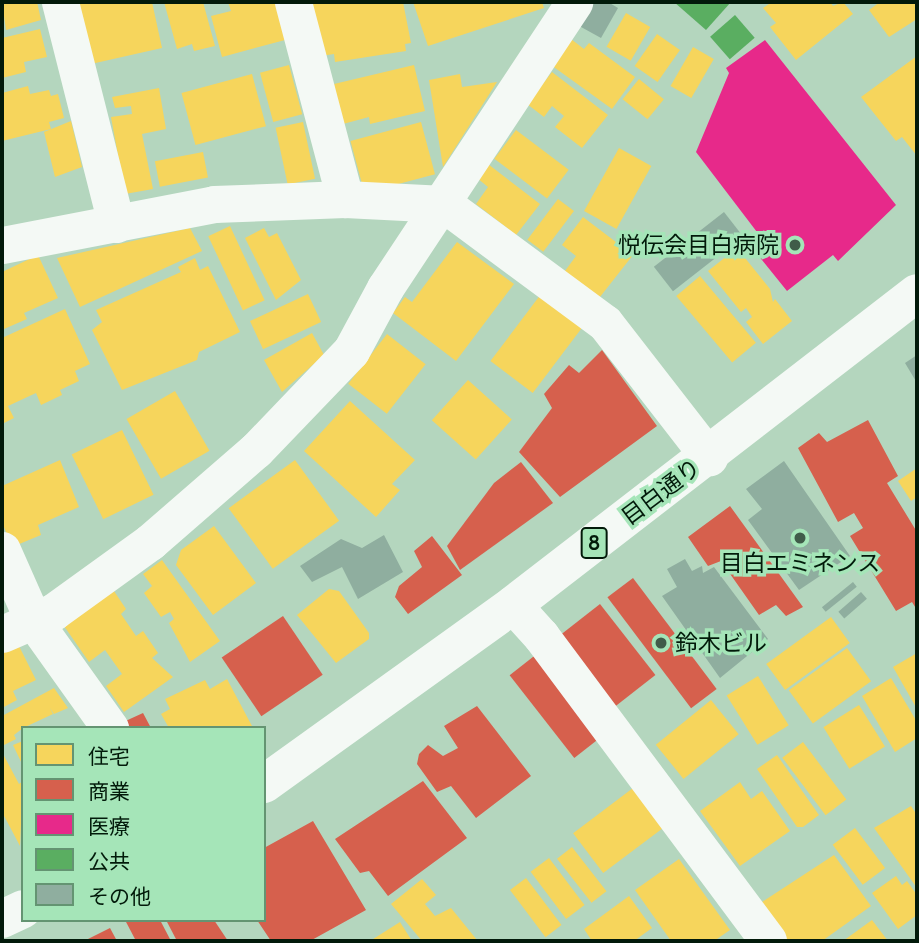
<!DOCTYPE html>
<meta charset="utf-8">
<style>
body{margin:0}
#map{position:relative;width:919px;height:943px;overflow:hidden;background:#b4d6be;font-family:Cabin,"Noto Sans JP",sans-serif}
div>[style]{position:absolute}
.homes>*{inset:0;background:#f6d55c;transform-origin:0 0}
.shops>*{inset:0;background:#d6604d;transform-origin:0 0}
.health>*{inset:0;background:#e7298a}
.public>*{inset:0;background:#5aae61;transform-origin:0 0}
.building>*{inset:0;background:#8fae9f;transform-origin:0 0}
.street>*{height:37px;margin:-18.5px;padding:0 18.5px;transform-origin:18.5px;border-radius:18.5px;background:#f4f9f5}
.primary>*{height:38px;margin:-19px;padding:0 19px;transform-origin:19px;border-radius:19px;background:#f4f9f5}
.dots>*{width:19px;height:19px;translate:-50% -50%;box-sizing:border-box;border:4px solid #a5e5b8;border-radius:50%}
span{translate:-50% -50%;white-space:nowrap;text-align:center;line-height:1.15;-webkit-text-stroke:7px #a5e5b8;paint-order:stroke}
.shield-label span{padding:2px 5px;background:#a5e5b8;border:2px solid;border-radius:5px;-webkit-text-stroke-width:0}
.shield-label{font-size:21px;color:#021a0a;font-weight:700}
.poi-label{font-size:23px;color:#021a0a}
.right{translate:-100% -50%;text-align:right}
.left{translate:0 -50%;text-align:left}
.street-label{font-size:23px;color:#021a0a}
.frame{position:absolute;inset:0;border:4px solid #021a0a;pointer-events:none}
.legend{position:absolute;left:21px;top:726px;width:245px;height:196px;box-sizing:border-box;background:#a5e5b8;border:2px solid #649472;margin:0;padding:9px 12px;list-style:none;font-size:21px;color:#021a0a}
.legend li{display:flex;align-items:center;gap:14px;height:35px}
.legend b{width:35px;border:2px solid #649472}
</style>
<div id="map">
<div class="homes">
<i style="clip-path:polygon(2px 2px,37px 2px,41px 20px,6px 30px)"></i>
<i style="clip-path:polygon(77px 2px,152px 2px,162px 48px,91px 64px)"></i>
<i style="clip-path:polygon(164px 2px,203px 2px,215px 46px,194px 51px,192px 44px,177px 49px)"></i>
<i style="clip-path:polygon(228px 2px,275px 2px,285px 40px,222px 57px,211px 16px,231px 11px)"></i>
<i style="clip-path:polygon(309px 2px,403px 2px,411px 43px,405px 44px,406px 51px,335px 62px,334px 54px,321px 56px)"></i>
<i style="clip-path:polygon(413px 2px,542px 2px,544px 8px,428px 46px)"></i>
<i style="clip-path:polygon(772px 2px,830px 2px,833px 6px,843px 2px,853px 14px,796px 60px,770px 27px,776px 23px,763px 8px)"></i>
<i style="clip-path:polygon(880px 2px,917px 2px,917px 19px,889px 37px,869px 10px)"></i>
<i style="left:626px;top:13px;width:28px;height:39px;rotate:30deg"></i>
<i style="clip-path:polygon(40px 29px,47px 57px,24px 62px,26px 72px,2px 78px,2px 38px)"></i>
<i style="left:657px;top:34px;width:28px;height:39px;rotate:35deg"></i>
<i style="clip-path:polygon(571px 39px,584px 49px,589px 43px,635px 77px,612px 109px,551px 65px)"></i>
<i style="left:693px;top:47px;width:24px;height:45px;rotate:30deg"></i>
<i style="clip-path:polygon(917px 56px,917px 156px,902px 137px,896px 141px,861px 97px)"></i>
<i style="left:289px;top:65px;width:51px;height:30px;rotate:75deg"></i>
<i style="clip-path:polygon(414px 65px,425px 111px,370px 124px,369px 117px,343px 124px,334px 84px)"></i>
<i style="clip-path:polygon(552px 72px,608px 115px,582px 148px,555px 127px,564px 116px,552px 106px,544px 117px,527px 104px)"></i>
<i style="left:252px;top:74px;width:54px;height:73px;rotate:75deg"></i>
<i style="clip-path:polygon(460px 74px,462px 87px,497px 82px,443px 167px,429px 80px)"></i>
<i style="left:639px;top:79px;width:32px;height:26px;rotate:39deg"></i>
<i style="clip-path:polygon(28px 86px,30px 94px,49px 90px,51px 96px,58px 94px,64px 118px,49px 122px,51px 129px,2px 141px,2px 93px)"></i>
<i style="clip-path:polygon(159px 88px,166px 129px,142px 134px,153px 189px,125px 194px,111px 117px,132px 114px,131px 106px,115px 108px,112px 97px)"></i>
<i style="clip-path:polygon(71px 121px,82px 167px,55px 177px,44px 132px)"></i>
<i style="left:303px;top:122px;width:58px;height:28px;rotate:78deg"></i>
<i style="left:421px;top:122px;width:54px;height:73px;rotate:75deg"></i>
<i style="left:516px;top:130px;width:66px;height:36px;rotate:37deg"></i>
<i style="left:619px;top:148px;width:37px;height:72px;rotate:29deg"></i>
<i style="left:203px;top:152px;width:26px;height:49px;rotate:79deg"></i>
<i style="clip-path:polygon(488px 164px,540px 204px,516px 235px,476px 204px,488px 187px,477px 178px)"></i>
<i style="left:558px;top:199px;width:20px;height:51px;rotate:37deg"></i>
<i style="clip-path:polygon(583px 217px,633px 255px,596px 302px,562px 275px,576px 256px,562px 245px)"></i>
<i style="left:230px;top:226px;width:82px;height:24px;rotate:65deg"></i>
<i style="clip-path:polygon(190px 228px,202px 251px,80px 307px,57px 258px)"></i>
<i style="clip-path:polygon(264px 228px,269px 237px,277px 233px,301px 280px,276px 300px,245px 238px)"></i>
<i style="clip-path:polygon(457px 242px,514px 284px,456px 361px,393px 313px,405px 297px,412px 302px)"></i>
<i style="clip-path:polygon(737px 248px,770px 289px,773px 302px,775px 299px,792px 321px,763px 344px,746px 322px,752px 317px,746px 308px,741px 312px,708px 271px)"></i>
<i style="clip-path:polygon(38px 255px,58px 298px,24px 313px,27px 319px,4px 329px,2px 272px)"></i>
<i style="clip-path:polygon(195px 258px,200px 270px,208px 266px,240px 332px,199px 352px,197px 360px,122px 390px,92px 330px,102px 322px,96px 310px,181px 272px,178px 267px)"></i>
<i style="left:700px;top:276px;width:87px;height:31px;rotate:50deg"></i>
<i style="left:308px;top:294px;width:31px;height:64px;rotate:65deg"></i>
<i style="left:541px;top:294px;width:53px;height:84px;rotate:37deg"></i>
<i style="clip-path:polygon(65px 309px,90px 364px,75px 371px,79px 381px,60px 390px,62px 395px,41px 405px,36px 393px,8px 406px,14px 418px,2px 424px,2px 338px)"></i>
<i style="clip-path:polygon(312px 333px,324px 355px,282px 392px,264px 360px)"></i>
<i style="left:387px;top:334px;width:49px;height:63px;rotate:38deg"></i>
<i style="left:468px;top:380px;width:59px;height:54px;rotate:42deg"></i>
<i style="left:175px;top:391px;width:69px;height:56px;rotate:60deg"></i>
<i style="clip-path:polygon(350px 401px,415px 460px,392px 484px,400px 490px,376px 517px,304px 451px)"></i>
<i style="left:122px;top:430px;width:72px;height:56px;rotate:64deg"></i>
<i style="clip-path:polygon(60px 460px,79px 507px,38px 525px,41px 535px,12px 547px,2px 522px,2px 486px)"></i>
<i style="left:295px;top:460px;width:75px;height:82px;rotate:54deg"></i>
<i style="clip-path:polygon(917px 468px,917px 497px,911px 501px,898px 481px)"></i>
<i style="clip-path:polygon(214px 526px,256px 583px,213px 615px,176px 565px,181px 550px)"></i>
<i style="clip-path:polygon(162px 560px,220px 641px,190px 662px,169px 623px,174px 619px,170px 612px,161px 617px,144px 593px,152px 586px,143px 574px)"></i>
<i style="clip-path:polygon(329px 589px,339px 591px,369px 633px,369px 639px,336px 663px,297px 615px)"></i>
<i style="clip-path:polygon(114px 591px,126px 609px,121px 614px,136px 636px,143px 631px,158px 653px,152px 658px,173px 677px,124px 712px,106px 686px,122px 674px,105px 650px,89px 662px,64px 626px)"></i>
<i style="left:831px;top:617px;width:32px;height:80px;rotate:54deg"></i>
<i style="clip-path:polygon(18px 644px,36px 680px,13px 691px,17px 700px,2px 708px,2px 647px)"></i>
<i style="left:847px;top:648px;width:41px;height:72px;rotate:54deg"></i>
<i style="clip-path:polygon(917px 653px,917px 709px,893px 667px)"></i>
<i style="left:758px;top:676px;width:58px;height:37px;rotate:58deg"></i>
<i style="clip-path:polygon(891px 678px,917px 722px,917px 738px,895px 752px,862px 696px)"></i>
<i style="clip-path:polygon(227px 679px,252px 726px,169px 728px,161px 714px,170px 709px,165px 699px,205px 680px,210px 689px)"></i>
<i style="clip-path:polygon(54px 688px,68px 708px,54px 714px,50px 708px,53px 714px,23px 728px,14px 735px,16px 739px,2px 746px,2px 716px)"></i>
<i style="left:711px;top:700px;width:44px;height:71px;rotate:51deg"></i>
<i style="left:859px;top:705px;width:49px;height:42px;rotate:58deg"></i>
<i style="clip-path:polygon(23px 741px,23px 766px,13px 745px)"></i>
<i style="left:803px;top:742px;width:72px;height:26px;rotate:53deg"></i>
<i style="clip-path:polygon(2px 752px,19px 784px,23px 781px,20px 846px,2px 812px)"></i>
<i style="clip-path:polygon(777px 755px,819px 815px,803px 827px,797px 827px,757px 769px)"></i>
<i style="clip-path:polygon(740px 782px,751px 799px,762px 791px,790px 831px,740px 866px,700px 811px)"></i>
<i style="left:633px;top:788px;width:50px;height:75px;rotate:53deg"></i>
<i style="clip-path:polygon(911px 806px,917px 815px,917px 888px,874px 828px)"></i>
<i style="left:855px;top:828px;width:50px;height:28px;rotate:53deg"></i>
<i style="left:572px;top:847px;width:56px;height:19px;rotate:52deg"></i>
<i style="clip-path:polygon(834px 855px,871px 906px,822px 941px,786px 941px,759px 904px)"></i>
<i style="left:549px;top:858px;width:59px;height:23px;rotate:53deg"></i>
<i style="clip-path:polygon(679px 859px,730px 930px,714px 941px,671px 941px,635px 890px)"></i>
<i style="clip-path:polygon(896px 876px,902px 885px,907px 881px,917px 895px,917px 915px,898px 929px,872px 893px)"></i>
<i style="left:526px;top:878px;width:59px;height:20px;rotate:53deg"></i>
<i style="clip-path:polygon(422px 879px,436px 895px,425px 904px,435px 916px,451px 908px,477px 940px,422px 941px,391px 904px)"></i>
<i style="clip-path:polygon(629px 896px,652px 928px,634px 941px,592px 941px,584px 929px)"></i>
<i style="clip-path:polygon(872px 920px,888px 941px,843px 941px)"></i>
<i style="clip-path:polygon(400px 922px,412px 941px,370px 941px)"></i>
</div>
<div class="shops">
<i style="clip-path:polygon(602px 350px,657px 426px,560px 497px,519px 452px,552px 408px,544px 394px,569px 365px,579px 373px)"></i>
<i style="clip-path:polygon(868px 420px,898px 476px,887px 483px,917px 532px,917px 610px,912px 602px,896px 611px,850px 536px,863px 528px,854px 513px,838px 522px,798px 448px,819px 433px,827px 442px)"></i>
<i style="clip-path:polygon(521px 462px,553px 503px,460px 570px,447px 546px,494px 483px)"></i>
<i style="clip-path:polygon(730px 506px,803px 607px,786px 616px,776px 605px,759px 615px,721px 561px,708px 566px,688px 537px)"></i>
<i style="clip-path:polygon(432px 536px,462px 575px,408px 614px,395px 597px,399px 586px,422px 567px,414px 551px)"></i>
<i style="left:633px;top:578px;width:139px;height:32px;rotate:53deg"></i>
<i style="left:600px;top:604px;width:90px;height:56px;rotate:52deg"></i>
<i style="left:283px;top:616px;width:71px;height:74px;rotate:56deg"></i>
<i style="left:538px;top:653px;width:105px;height:36px;rotate:52deg"></i>
<i style="clip-path:polygon(477px 706px,531px 776px,476px 818px,451px 786px,437px 792px,417px 764px,419px 754px,428px 745px,443px 756px,458px 748px,444px 726px)"></i>
<i style="clip-path:polygon(143px 713px,151px 728px,121px 728px,119px 724px)"></i>
<i style="clip-path:polygon(423px 781px,467px 838px,388px 896px,369px 871px,360px 873px,335px 839px)"></i>
<i style="clip-path:polygon(313px 821px,366px 910px,310px 941px,271px 941px,257px 920px,264px 920px,264px 848px)"></i>
<i style="clip-path:polygon(125px 920px,160px 920px,171px 941px,136px 941px)"></i>
<i style="clip-path:polygon(166px 920px,214px 920px,228px 941px,177px 941px)"></i>
<i style="clip-path:polygon(110px 928px,117px 941px,84px 941px)"></i>
</div>
<div class="health">
<i style="clip-path:polygon(765px 40px,896px 205px,838px 261px,833px 255px,787px 291px,750px 245px,760px 236px,696px 152px,729px 73px,726px 68px)"></i>
</div>
<div class="public">
<i style="clip-path:polygon(674px 2px,731px 2px,706px 30px)"></i>
<i style="left:735px;top:15px;width:30px;height:33px;rotate:49deg"></i>
</div>
<div class="building">
<i style="clip-path:polygon(585px 2px,608px 2px,618px 8px,601px 38px,572px 22px)"></i>
<i style="left:724px;top:212px;width:31px;height:89px;rotate:52deg"></i>
<i style="clip-path:polygon(917px 355px,917px 383px,905px 363px)"></i>
<i style="clip-path:polygon(784px 461px,850px 556px,799px 590px,748px 520px,762px 509px,746px 489px)"></i>
<i style="clip-path:polygon(384px 535px,403px 572px,358px 599px,342px 567px,312px 582px,300px 566px,341px 539px,362px 548px)"></i>
<i style="clip-path:polygon(685px 559px,692px 571px,702px 566px,703px 573px,714px 567px,768px 639px,720px 678px,662px 596px,677px 587px,667px 569px)"></i>
<i style="left:853px;top:582px;width:6px;height:40px;rotate:51deg"></i>
<i style="left:861px;top:592px;width:9px;height:30px;rotate:49deg"></i>
</div>
<div class="street">
<i style="left:60px;top:2px;width:229px;rotate:75.8deg"></i>
<i style="left:293px;top:2px;width:204px;rotate:75.2deg"></i>
<i style="left:345px;top:199px;width:99px;rotate:2.9deg"></i>
<i style="left:444px;top:204px;width:200px;rotate:36.5deg"></i>
<i style="left:605px;top:323px;width:170px;rotate:52.2deg"></i>
<i style="left:2px;top:245px;width:216px;rotate:-10.9deg"></i>
<i style="left:214px;top:204px;width:131px;rotate:-2.2deg"></i>
<i style="left:2px;top:550px;width:77px;rotate:66.1deg"></i>
<i style="left:33px;top:620px;width:133px;rotate:54.5deg"></i>
<i style="left:513px;top:605px;width:42px;rotate:47.9deg"></i>
<i style="left:541px;top:636px;width:380px;rotate:53.3deg"></i>
<i style="left:2px;top:634px;width:56px;rotate:-23.3deg"></i>
<i style="left:53px;top:612px;width:120px;rotate:-35.8deg"></i>
<i style="left:150px;top:542px;width:140px;rotate:-41deg"></i>
<i style="left:256px;top:450px;width:137px;rotate:-46.2deg"></i>
<i style="left:351px;top:351px;width:72px;rotate:-61.6deg"></i>
<i style="left:385px;top:288px;width:343px;rotate:-56.5deg"></i>
</div>
<div class="primary">
<i style="left:264px;top:784px;width:307px;rotate:-35.7deg"></i>
<i style="left:513px;top:605px;width:510px;rotate:-37.68deg"></i>
<i style="left:2px;top:919px;width:23px;rotate:-25deg"></i>
</div>
<div class="dots">
<i style="left:795px;top:245px;background:#405c49"></i>
<i style="left:800px;top:538px;background:#405c49"></i>
<i style="left:661px;top:643px;background:#405c49"></i>
</div>
<div class="shield-label">
<span style="left:594px;top:543px">8</span>
</div>
<div class="poi-label">
<span class="right" style="left:779px;top:245px">悦伝会目白病院</span>
<span style="left:800px;top:563px">目白エミネンス</span>
<span class="left" style="left:675px;top:643px">鈴木ビル</span>
</div>
<div class="street-label">
<span style="left:661px;top:492px;rotate:-37deg">目白通り</span>
</div>
<div class="frame"></div>
<ul class="legend">
<li><b style="height:19px;background:#f6d55c"></b>住宅</li>
<li><b style="height:19px;background:#d6604d"></b>商業</li>
<li><b style="height:19px;background:#e7298a"></b>医療</li>
<li><b style="height:19px;background:#5aae61"></b>公共</li>
<li><b style="height:19px;background:#8fae9f"></b>その他</li>
</ul>
</div>
